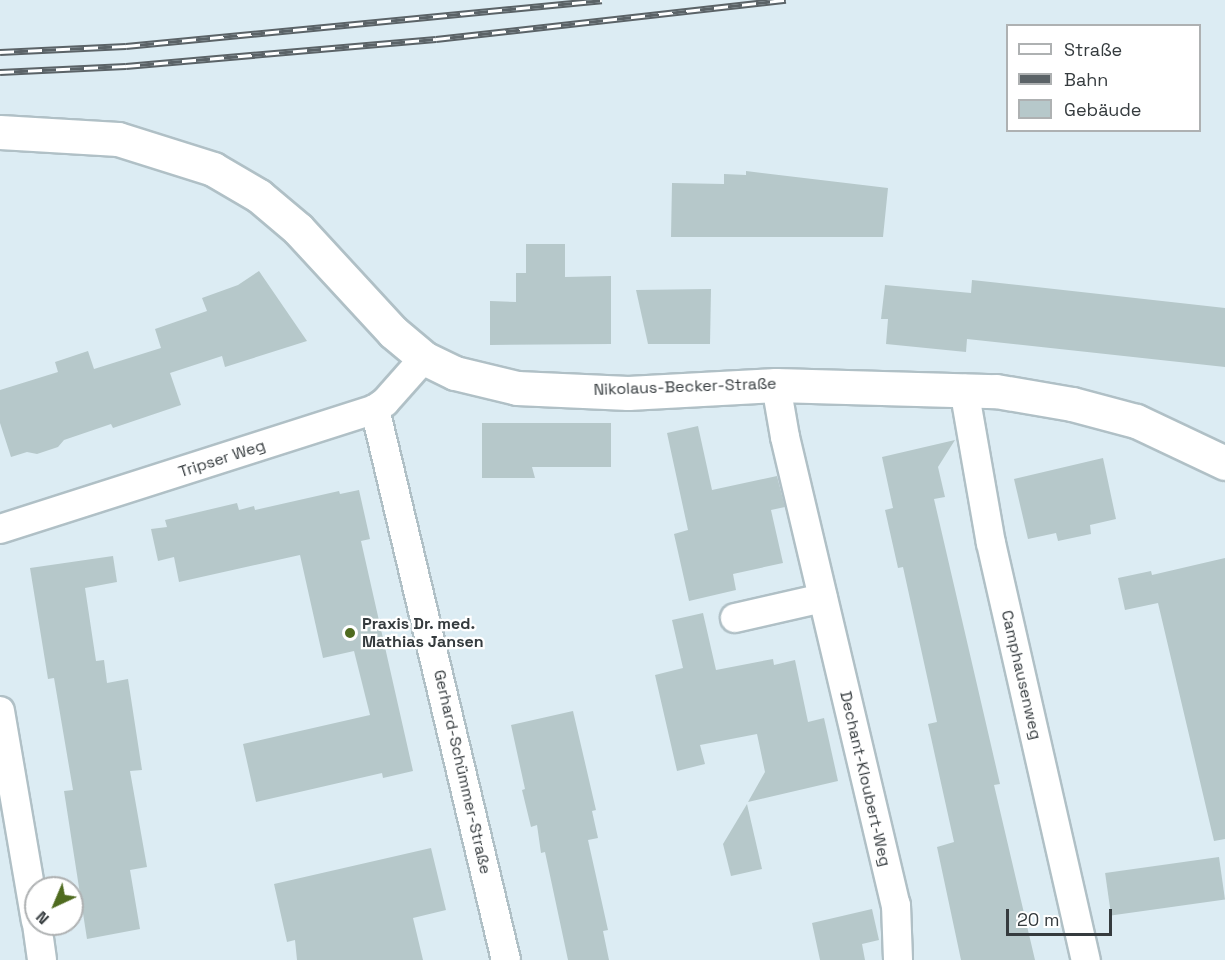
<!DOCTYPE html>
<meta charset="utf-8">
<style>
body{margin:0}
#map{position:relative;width:1225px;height:960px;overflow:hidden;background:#dcecf3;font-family:"Space Grotesk",sans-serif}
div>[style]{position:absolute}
.building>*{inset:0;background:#b6c8ca;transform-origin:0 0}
.roads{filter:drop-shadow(2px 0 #b0c0c6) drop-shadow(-2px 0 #b0c0c6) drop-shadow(0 2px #b0c0c6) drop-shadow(0 -2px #b0c0c6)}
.minor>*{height:28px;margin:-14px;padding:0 14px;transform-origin:14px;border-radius:14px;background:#fff}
.secondary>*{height:33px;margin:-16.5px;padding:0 16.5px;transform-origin:16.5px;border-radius:16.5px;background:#fff}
.rail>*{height:7px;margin-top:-3.5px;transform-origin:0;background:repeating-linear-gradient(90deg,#fff 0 14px,#5b6367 0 28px);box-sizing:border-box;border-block:2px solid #5b6367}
.dots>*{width:16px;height:16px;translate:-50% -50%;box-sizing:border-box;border:3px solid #fff;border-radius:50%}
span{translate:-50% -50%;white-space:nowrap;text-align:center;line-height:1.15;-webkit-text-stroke:4.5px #fff;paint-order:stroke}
.street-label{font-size:16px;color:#353b3e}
.poi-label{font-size:16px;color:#353b3e;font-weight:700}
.left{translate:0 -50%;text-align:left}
.legend{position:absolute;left:1006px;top:24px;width:195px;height:108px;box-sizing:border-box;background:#fff;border:2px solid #aeb1b2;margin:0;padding:8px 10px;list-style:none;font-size:18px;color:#353b3e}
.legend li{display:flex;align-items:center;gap:12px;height:30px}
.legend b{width:30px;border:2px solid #aeb1b2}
.north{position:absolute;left:24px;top:876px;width:60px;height:60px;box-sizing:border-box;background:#fff;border:2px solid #aeb1b2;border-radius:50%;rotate:224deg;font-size:16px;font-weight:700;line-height:24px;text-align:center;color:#353b3e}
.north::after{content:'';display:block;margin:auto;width:21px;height:27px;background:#4f6b1f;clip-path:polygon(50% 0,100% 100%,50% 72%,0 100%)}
.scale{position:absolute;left:1006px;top:909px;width:106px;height:27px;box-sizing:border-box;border:3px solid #353b3e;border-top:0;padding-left:8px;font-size:18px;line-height:21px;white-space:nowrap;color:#353b3e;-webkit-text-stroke:4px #fff;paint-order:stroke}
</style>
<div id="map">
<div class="building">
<i style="clip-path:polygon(746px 171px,888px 188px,883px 237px,671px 237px,672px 183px,724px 184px,724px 174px,746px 175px)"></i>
<i style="clip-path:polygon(526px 244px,565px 244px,565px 277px,611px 276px,611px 344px,490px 345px,490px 301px,516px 302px,516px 273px,526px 273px)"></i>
<i style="clip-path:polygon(259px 271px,307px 341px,225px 367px,222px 356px,170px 373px,181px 405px,113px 428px,111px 424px,64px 440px,58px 447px,37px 454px,27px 452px,11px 457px,0 423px,0 390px,58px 372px,55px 362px,88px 351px,94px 369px,161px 348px,155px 329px,207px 311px,202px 298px,238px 285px)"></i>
<i style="clip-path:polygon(972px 280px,1225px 308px,1225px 367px,967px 339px,966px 352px,886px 344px,888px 319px,881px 319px,885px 285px,971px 293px)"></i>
<i style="clip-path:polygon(711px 289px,710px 344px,648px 344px,636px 290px)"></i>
<i style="clip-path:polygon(482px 423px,611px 423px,611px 467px,532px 467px,535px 478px,482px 478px)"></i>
<i style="clip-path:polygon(698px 426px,712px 490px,777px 476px,785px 507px,771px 510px,783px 563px,733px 574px,736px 590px,689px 601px,674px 534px,688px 530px,667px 433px)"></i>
<i style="clip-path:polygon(955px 440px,938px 467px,945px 497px,934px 499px,1000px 784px,994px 785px,1035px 960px,961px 960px,937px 847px,954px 842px,928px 724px,937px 722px,903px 567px,898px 568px,885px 510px,893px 508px,882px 457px)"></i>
<i style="clip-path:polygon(1103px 458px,1116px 519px,1090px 525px,1091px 534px,1058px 541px,1056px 533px,1028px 539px,1014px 479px)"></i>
<i style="clip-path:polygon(359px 490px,370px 539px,361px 541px,413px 771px,383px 778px,382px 773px,256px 802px,243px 744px,370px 715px,354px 651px,323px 658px,300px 555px,179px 582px,174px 557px,158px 561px,151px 529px,167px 527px,165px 520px,237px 503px,239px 510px,254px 506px,255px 510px,339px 491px,340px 494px)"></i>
<i style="clip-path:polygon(113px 556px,117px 582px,85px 588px,96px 661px,104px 660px,107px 683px,128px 679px,142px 770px,130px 771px,147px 867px,130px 870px,140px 929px,87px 939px,64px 791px,73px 790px,54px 678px,48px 679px,30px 568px)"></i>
<i style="clip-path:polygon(1225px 558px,1225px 839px,1214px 841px,1158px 603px,1125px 610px,1118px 578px,1151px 571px,1152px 575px)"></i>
<i style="clip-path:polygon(703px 613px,716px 670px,773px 659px,774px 665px,795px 660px,808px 722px,824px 718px,838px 781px,748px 802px,765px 772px,757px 734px,700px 745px,705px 764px,677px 771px,655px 675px,683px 668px,672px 620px)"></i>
<i style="clip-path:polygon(573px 711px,596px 810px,592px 811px,598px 838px,588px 840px,608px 930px,603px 931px,609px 960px,568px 960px,545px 852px,541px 853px,537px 825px,531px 827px,522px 790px,525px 789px,511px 725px)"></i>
<i style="clip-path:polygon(747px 804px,762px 869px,731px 876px,723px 844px)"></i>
<i style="clip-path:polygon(431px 848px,446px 910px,413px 918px,423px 960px,297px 960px,295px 940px,287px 942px,274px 884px)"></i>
<i style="left:1219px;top:857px;width:43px;height:115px;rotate:82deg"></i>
<i style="clip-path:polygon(872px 909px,879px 940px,862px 944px,865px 960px,820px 960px,812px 923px)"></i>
</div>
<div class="roads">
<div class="minor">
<i style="left:776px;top:385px;width:53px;rotate:80.2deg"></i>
<i style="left:785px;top:437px;width:481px;rotate:76.7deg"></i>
<i style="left:896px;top:905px;width:55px;rotate:87.9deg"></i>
<i style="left:964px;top:389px;width:156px;rotate:80.1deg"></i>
<i style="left:991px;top:543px;width:428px;rotate:77.2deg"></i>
<i style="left:375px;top:409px;width:566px;rotate:76.63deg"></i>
<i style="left:0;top:529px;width:394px;rotate:-17.7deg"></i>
<i style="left:375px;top:409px;width:12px;rotate:-35deg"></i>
<i style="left:385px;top:402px;width:59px;rotate:-48.4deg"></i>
<i style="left:735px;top:618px;width:90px;rotate:-12.8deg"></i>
<i style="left:0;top:711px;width:213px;rotate:80.3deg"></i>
<i style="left:37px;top:924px;width:36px;rotate:82deg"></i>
</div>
<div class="secondary">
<i style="left:0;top:132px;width:118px;rotate:3.4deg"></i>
<i style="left:118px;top:139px;width:100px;rotate:17.5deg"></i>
<i style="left:213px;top:169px;width:53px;rotate:30.4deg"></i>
<i style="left:259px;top:196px;width:51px;rotate:40.2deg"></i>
<i style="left:298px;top:229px;width:140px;rotate:47.3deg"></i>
<i style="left:393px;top:332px;width:40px;rotate:40deg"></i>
<i style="left:424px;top:358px;width:34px;rotate:26deg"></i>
<i style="left:455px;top:373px;width:64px;rotate:13.6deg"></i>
<i style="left:517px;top:388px;width:111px;rotate:2.6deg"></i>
<i style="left:628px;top:393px;width:148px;rotate:-3.1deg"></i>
<i style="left:776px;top:385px;width:220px;rotate:1.6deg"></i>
<i style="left:996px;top:391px;width:77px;rotate:9.7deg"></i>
<i style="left:1072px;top:404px;width:66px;rotate:14.9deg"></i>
<i style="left:1136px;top:421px;width:98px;rotate:25.3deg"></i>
</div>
</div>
<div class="rail">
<i style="left:0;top:52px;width:126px;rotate:-2.7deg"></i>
<i style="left:126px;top:46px;width:478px;rotate:-5.5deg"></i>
<i style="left:0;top:72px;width:126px;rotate:-2.7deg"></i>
<i style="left:126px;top:66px;width:311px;rotate:-5deg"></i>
<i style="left:436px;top:39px;width:352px;rotate:-6.4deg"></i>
</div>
<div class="dots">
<i style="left:350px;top:633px;background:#4f6b1f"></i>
</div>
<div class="street-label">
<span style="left:685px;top:387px;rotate:-2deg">Nikolaus-Becker-Straße</span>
<span style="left:222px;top:459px;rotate:-18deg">Tripser Weg</span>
<span style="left:1021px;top:675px;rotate:77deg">Camphausenweg</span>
<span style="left:462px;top:772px;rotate:77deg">Gerhard-Schümmer-Straße</span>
<span style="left:865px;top:779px;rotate:77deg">Dechant-Kloubert-Weg</span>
</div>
<div class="poi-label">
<span class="left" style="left:362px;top:633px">Praxis Dr. med.<br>Mathias Jansen</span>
</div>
<ul class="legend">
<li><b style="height:8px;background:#fff"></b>Straße</li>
<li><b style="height:8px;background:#5b6367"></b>Bahn</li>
<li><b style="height:16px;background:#b6c8ca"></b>Gebäude</li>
</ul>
<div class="north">N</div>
<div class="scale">20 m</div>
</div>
